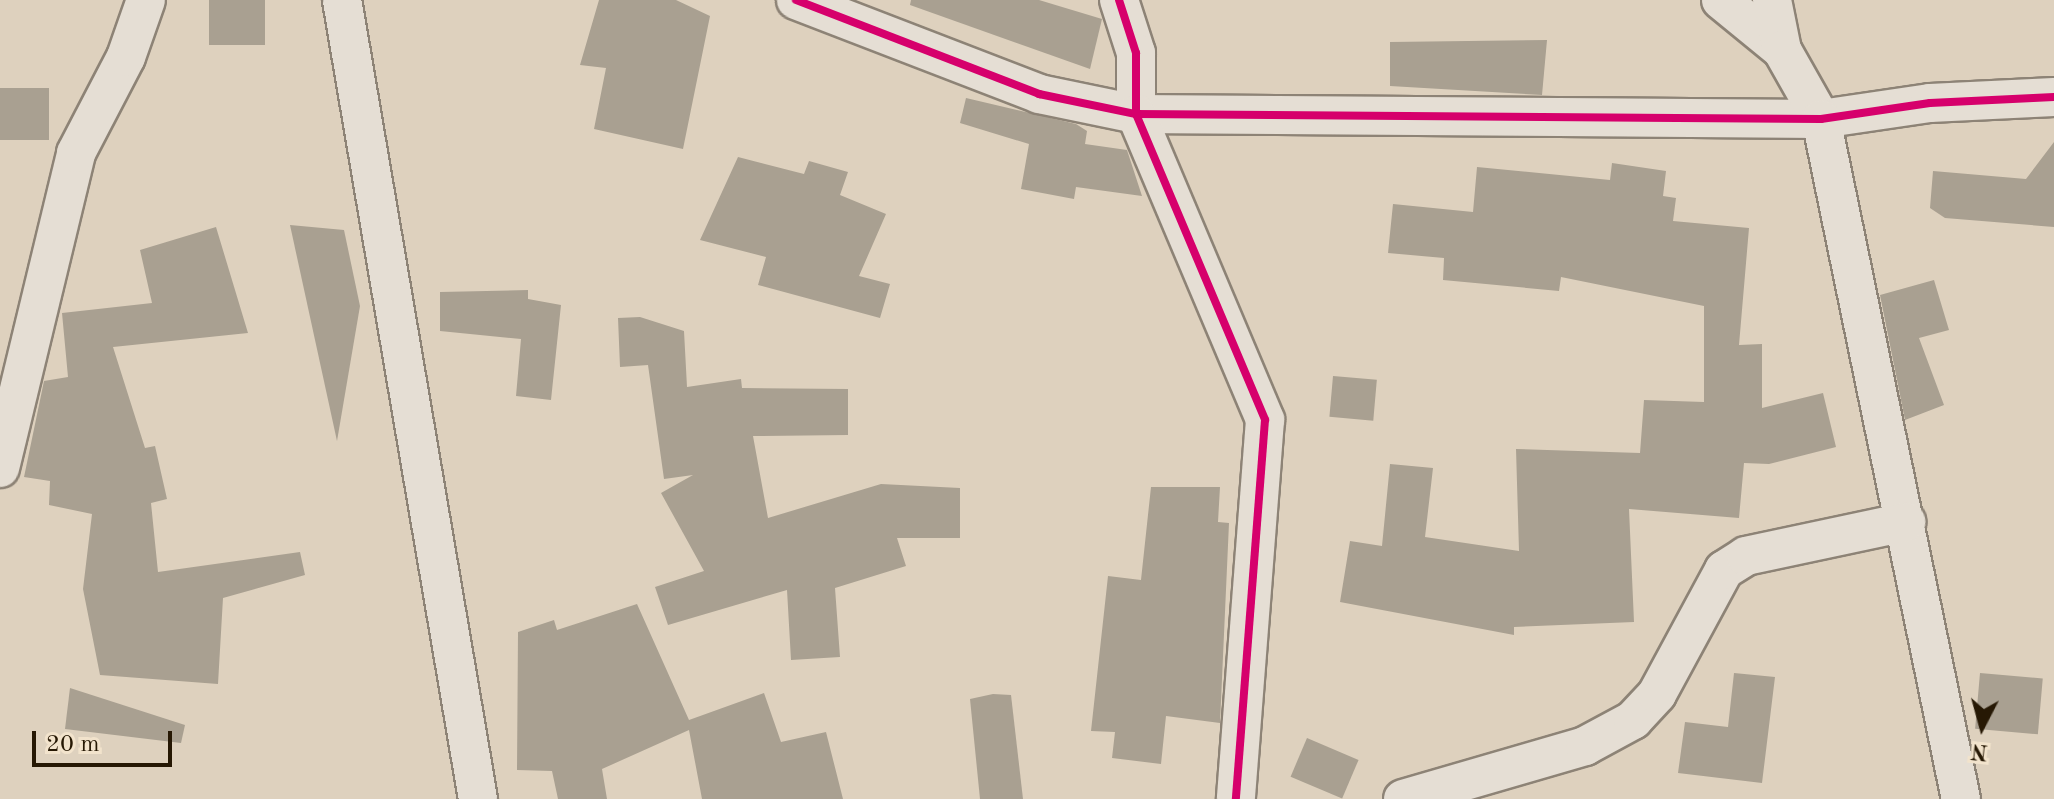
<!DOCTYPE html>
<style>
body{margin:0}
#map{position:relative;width:2054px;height:799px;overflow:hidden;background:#ded1be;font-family:"Old Standard TT",serif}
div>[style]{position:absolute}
.building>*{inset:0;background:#a9a091;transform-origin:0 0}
.roads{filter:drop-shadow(2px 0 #8d8376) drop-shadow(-2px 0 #8d8376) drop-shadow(0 2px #8d8376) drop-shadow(0 -2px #8d8376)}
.street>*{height:38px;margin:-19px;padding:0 19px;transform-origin:19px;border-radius:19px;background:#e5ded4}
.cycleway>*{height:8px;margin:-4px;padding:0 4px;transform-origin:4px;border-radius:4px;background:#d6006c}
span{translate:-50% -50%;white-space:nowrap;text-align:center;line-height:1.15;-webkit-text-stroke:8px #f2e3cc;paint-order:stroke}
.north{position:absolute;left:1942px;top:687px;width:80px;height:80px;-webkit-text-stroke:6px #f2e3cc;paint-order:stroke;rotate:186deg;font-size:22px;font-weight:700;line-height:32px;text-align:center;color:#261804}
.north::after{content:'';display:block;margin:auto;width:28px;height:36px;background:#261804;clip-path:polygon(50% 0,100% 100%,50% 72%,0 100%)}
.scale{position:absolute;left:32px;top:731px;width:140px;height:36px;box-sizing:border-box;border:4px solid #261804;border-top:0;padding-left:10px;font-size:24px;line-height:28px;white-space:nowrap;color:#261804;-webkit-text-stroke:6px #f2e3cc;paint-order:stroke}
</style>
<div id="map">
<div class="building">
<i style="left:209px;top:0;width:56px;height:45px"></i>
<i style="clip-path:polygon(599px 0,676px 0,710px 16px,683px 149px,594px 129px,606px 68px,580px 65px)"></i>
<i style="clip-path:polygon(911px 0,1039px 0,1102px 19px,1090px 69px,910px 5px)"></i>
<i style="clip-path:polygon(1547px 40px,1542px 95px,1390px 86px,1390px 42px)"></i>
<i style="left:0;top:88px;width:49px;height:52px"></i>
<i style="clip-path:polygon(966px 98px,1076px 124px,1087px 131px,1085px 144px,1127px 150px,1142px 196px,1076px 187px,1074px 199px,1021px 189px,1029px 144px,960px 123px)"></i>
<i style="clip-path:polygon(2054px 142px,2054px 227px,1945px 218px,1930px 208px,1933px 171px,2026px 179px)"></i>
<i style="clip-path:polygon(738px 157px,804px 174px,809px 161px,848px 172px,840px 195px,886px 214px,859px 276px,890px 284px,880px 318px,758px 285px,766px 257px,700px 240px)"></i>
<i style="clip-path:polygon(1612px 163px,1666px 171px,1663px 196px,1676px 198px,1673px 221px,1749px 228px,1739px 345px,1762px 344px,1762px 408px,1823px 393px,1836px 447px,1769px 464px,1744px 463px,1739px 518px,1629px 509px,1634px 622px,1514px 627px,1514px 635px,1340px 602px,1350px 541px,1382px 546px,1390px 464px,1433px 468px,1425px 537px,1519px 551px,1516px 449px,1640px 453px,1644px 400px,1704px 402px,1704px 306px,1561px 277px,1559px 291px,1443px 280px,1444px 258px,1388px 253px,1393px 204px,1473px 212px,1477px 167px,1610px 180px)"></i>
<i style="clip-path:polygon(290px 225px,344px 230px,360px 306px,337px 441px)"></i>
<i style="clip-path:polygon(216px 227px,248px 333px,113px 347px,145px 448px,155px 446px,167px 499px,151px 503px,158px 572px,300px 552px,305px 575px,223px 598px,218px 684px,100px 675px,83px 589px,92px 514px,49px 505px,50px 481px,24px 477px,44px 381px,68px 377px,62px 313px,152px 303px,140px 250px)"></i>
<i style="clip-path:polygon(1934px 280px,1949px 330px,1919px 338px,1944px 405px,1905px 420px,1880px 295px)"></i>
<i style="clip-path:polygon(528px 290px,528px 299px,561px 305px,551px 400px,516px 396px,521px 339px,440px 331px,440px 292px)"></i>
<i style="clip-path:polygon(640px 317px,684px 331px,687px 387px,741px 379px,742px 388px,848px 389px,848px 435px,753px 436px,768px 518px,881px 484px,960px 488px,960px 538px,897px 538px,906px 566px,835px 588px,840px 657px,791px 660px,787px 590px,668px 625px,655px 587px,704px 571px,661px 493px,693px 475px,664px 479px,648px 365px,620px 367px,618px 318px)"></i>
<i style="left:1333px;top:376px;width:44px;height:41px;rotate:5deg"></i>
<i style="clip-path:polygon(1151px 487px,1220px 487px,1218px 522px,1229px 523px,1220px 723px,1166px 716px,1161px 764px,1112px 758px,1115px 732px,1091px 731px,1108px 576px,1141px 580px)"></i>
<i style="clip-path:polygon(637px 604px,689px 720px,764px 693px,781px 742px,826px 732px,843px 799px,702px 799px,689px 730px,602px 769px,607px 799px,558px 799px,552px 771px,517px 770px,518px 632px,554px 620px,557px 630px)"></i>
<i style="clip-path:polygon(1734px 673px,1775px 677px,1762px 783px,1678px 773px,1685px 722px,1728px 727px)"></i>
<i style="left:1980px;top:673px;width:63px;height:56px;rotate:5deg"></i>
<i style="clip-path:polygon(70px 688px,185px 725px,181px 743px,65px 729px)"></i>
<i style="clip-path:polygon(993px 694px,1011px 695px,1023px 799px,980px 799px,970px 699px)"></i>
<i style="left:1307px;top:738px;width:56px;height:42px;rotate:23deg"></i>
</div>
<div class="roads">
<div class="street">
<i style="left:342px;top:0;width:810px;rotate:80.34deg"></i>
<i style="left:796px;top:0;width:261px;rotate:21.1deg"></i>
<i style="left:1039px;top:94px;width:99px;rotate:11.7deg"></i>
<i style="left:1136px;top:114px;width:685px;rotate:0.42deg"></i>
<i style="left:1821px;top:119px;width:110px;rotate:-8.4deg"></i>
<i style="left:1930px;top:103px;width:124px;rotate:-2.8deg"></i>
<i style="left:1119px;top:0;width:56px;rotate:72.2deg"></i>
<i style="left:1136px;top:53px;width:61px;rotate:90deg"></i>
<i style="left:1136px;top:114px;width:332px;rotate:67.1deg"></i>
<i style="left:1265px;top:420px;width:380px;rotate:94.4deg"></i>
<i style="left:1721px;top:0;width:79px;rotate:39.3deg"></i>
<i style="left:1772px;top:0;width:51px;rotate:78.7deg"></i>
<i style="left:1782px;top:50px;width:79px;rotate:60.5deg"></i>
<i style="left:1821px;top:119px;width:694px;rotate:78.37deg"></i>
<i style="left:0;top:468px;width:324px;rotate:-76.4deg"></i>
<i style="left:76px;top:153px;width:108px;rotate:-62.5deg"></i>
<i style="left:126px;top:57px;width:60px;rotate:-70.7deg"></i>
<i style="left:1403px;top:799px;width:190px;rotate:-16.2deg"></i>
<i style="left:1585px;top:746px;width:55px;rotate:-28.4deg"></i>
<i style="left:1633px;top:720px;width:35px;rotate:-47deg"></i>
<i style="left:1657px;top:694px;width:141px;rotate:-61.6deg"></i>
<i style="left:1724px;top:570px;width:26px;rotate:-32deg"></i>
<i style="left:1746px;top:556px;width:164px;rotate:-12deg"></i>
</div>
</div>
<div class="cycleway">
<i style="left:796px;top:0;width:261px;rotate:21.1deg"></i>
<i style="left:1039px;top:94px;width:99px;rotate:11.7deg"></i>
<i style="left:1136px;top:114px;width:685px;rotate:0.42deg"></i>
<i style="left:1821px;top:119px;width:110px;rotate:-8.4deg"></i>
<i style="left:1930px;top:103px;width:124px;rotate:-2.8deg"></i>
<i style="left:1119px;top:0;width:56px;rotate:72.2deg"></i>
<i style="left:1136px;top:53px;width:61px;rotate:90deg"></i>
<i style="left:1136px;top:114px;width:332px;rotate:67.1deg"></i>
<i style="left:1265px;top:420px;width:380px;rotate:94.4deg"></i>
</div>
<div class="north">N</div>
<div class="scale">20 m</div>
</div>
